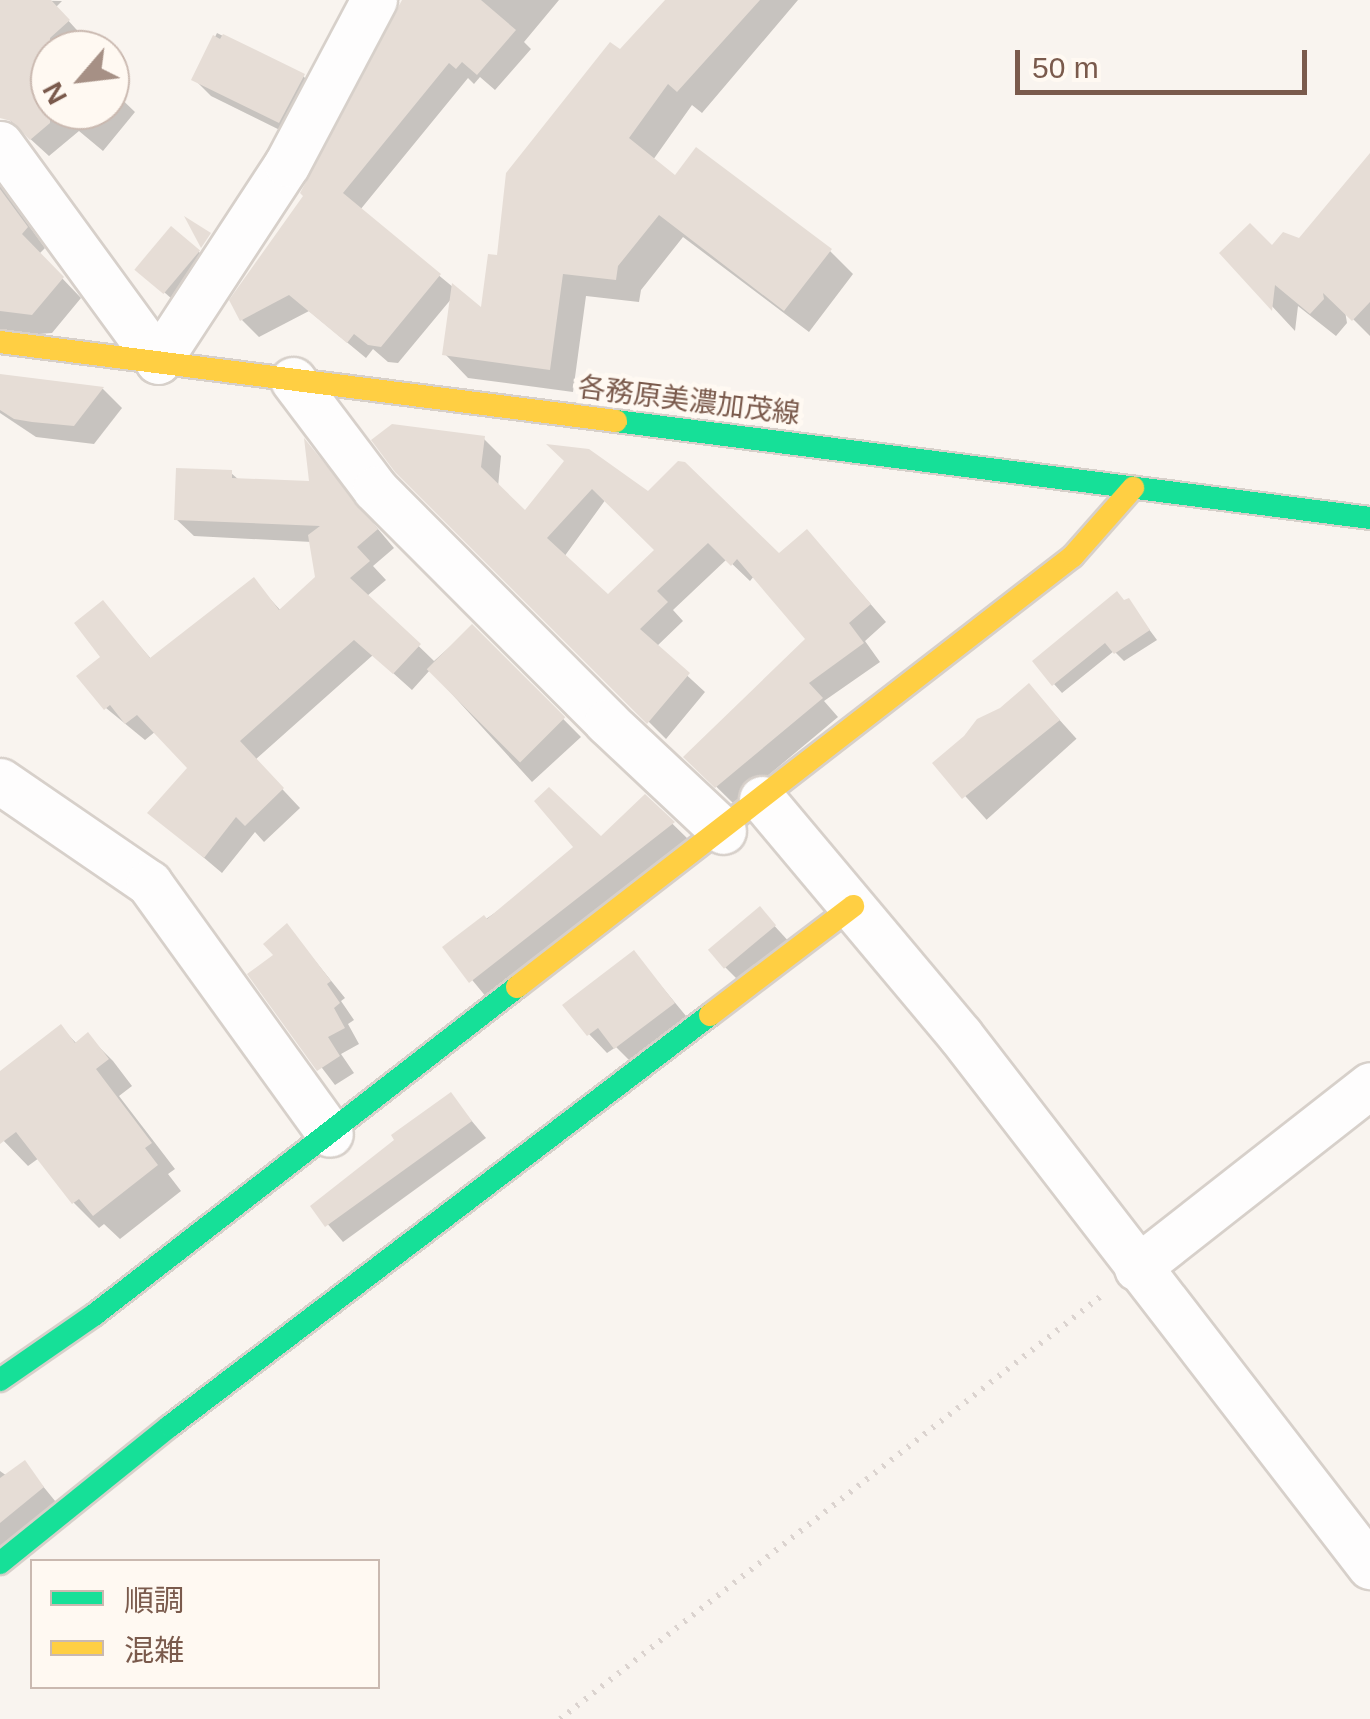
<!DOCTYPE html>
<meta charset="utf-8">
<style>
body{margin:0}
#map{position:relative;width:1370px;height:1719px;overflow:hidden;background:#f9f4ef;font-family:Arial,"Noto Sans JP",sans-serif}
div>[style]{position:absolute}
.shadow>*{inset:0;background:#0003;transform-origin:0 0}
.building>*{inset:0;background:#e6ddd6;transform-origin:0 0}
.path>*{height:6px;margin-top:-3px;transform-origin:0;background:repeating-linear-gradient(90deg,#dbd3cf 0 2.5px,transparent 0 10.5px)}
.roads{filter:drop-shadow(2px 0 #d7d0ca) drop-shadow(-2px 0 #d7d0ca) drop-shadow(0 2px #d7d0ca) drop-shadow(0 -2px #d7d0ca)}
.street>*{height:45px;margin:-22.5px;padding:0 22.5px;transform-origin:22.5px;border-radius:22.5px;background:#fefdfd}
.fast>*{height:22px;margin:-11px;padding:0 11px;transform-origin:11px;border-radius:11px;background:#16e098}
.slow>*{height:22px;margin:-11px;padding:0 11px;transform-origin:11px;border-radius:11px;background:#ffcf43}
span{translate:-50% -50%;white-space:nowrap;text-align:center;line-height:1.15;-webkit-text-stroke:9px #fff9f2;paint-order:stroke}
.street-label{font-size:28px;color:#7a5a4c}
.legend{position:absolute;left:30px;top:1559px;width:350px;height:130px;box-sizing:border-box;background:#fff9f2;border:2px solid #cab9b0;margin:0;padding:12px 18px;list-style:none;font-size:30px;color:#7a5a4c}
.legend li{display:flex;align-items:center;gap:20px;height:50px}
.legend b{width:50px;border:2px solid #cab9b0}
.north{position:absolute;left:30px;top:30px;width:100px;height:100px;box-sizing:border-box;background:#fff9f2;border:2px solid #cab9b0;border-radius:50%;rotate:242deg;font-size:28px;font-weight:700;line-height:40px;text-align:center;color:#7a5a4c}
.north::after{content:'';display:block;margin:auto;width:35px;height:45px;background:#a69085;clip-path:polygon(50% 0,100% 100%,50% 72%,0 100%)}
.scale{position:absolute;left:1015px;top:50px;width:292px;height:45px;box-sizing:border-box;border:5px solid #7a5a4c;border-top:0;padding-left:12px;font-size:30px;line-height:35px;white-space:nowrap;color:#7a5a4c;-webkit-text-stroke:8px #fff9f2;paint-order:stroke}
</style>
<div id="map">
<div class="shadow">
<i style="clip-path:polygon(0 0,62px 1px,56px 7px,85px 39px,74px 50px,50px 50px,50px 110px,110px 110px,110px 88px,135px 112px,103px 151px,79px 131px,49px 156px,4px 115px)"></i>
<i style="clip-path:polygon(403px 0,559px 0,524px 42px,531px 49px,495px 90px,480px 77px,474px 84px,468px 78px,360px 210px,483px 312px,499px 258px,620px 52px,683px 0,798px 0,702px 113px,692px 105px,653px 160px,675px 179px,830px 251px,853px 274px,809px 332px,683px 237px,641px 290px,639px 302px,586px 296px,573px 392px,468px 378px,445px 354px,452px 298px,398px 363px,388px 362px,373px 349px,366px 358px,309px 311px,259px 337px,242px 320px)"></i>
<i style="clip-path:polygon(217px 33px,303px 76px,320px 93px,296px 138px,211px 96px,194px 79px)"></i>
<i style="clip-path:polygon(1370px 163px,1370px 336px,1345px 311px,1347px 323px,1336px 336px,1298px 306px,1295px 331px,1223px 253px,1300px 241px)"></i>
<i style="clip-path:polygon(0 185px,45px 248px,39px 254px,81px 298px,52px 333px,0 337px)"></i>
<i style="clip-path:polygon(198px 251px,217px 270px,188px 313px,140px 271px)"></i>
<i style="clip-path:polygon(0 376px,103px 389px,122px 408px,94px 444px,36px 437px,0 413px)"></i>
<i style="clip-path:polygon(evenodd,483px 438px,501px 456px,498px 487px,526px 514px,567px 461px,779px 557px,824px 550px,886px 622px,865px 641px,880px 662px,824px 701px,838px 717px,734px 804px,686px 757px,808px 639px,754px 576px,750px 581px,727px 559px,673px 610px,683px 621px,656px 647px,705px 692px,666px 739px,397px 470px,483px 438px,606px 499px,657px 550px,608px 597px,564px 557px,606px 499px)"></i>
<i style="clip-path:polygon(307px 445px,394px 548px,373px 566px,386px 580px,367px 596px,434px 661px,472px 627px,581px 737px,532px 782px,430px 670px,412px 690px,373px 655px,255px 760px,300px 808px,264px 842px,255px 832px,222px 873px,151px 813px,190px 768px,156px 731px,145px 740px,106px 708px,103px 604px,152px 660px,254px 581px,281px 611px,318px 578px,312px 542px,194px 536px,176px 519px,231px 473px,239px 480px,312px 484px)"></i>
<i style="clip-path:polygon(1128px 601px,1157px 640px,1124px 661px,1114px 651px,1062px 693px,1054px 684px)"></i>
<i style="left:1029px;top:686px;width:71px;height:121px;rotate:48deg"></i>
<i style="clip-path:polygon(645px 797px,689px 840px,487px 998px,445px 947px,601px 840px)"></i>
<i style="clip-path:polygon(759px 909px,792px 945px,742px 984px,723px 965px)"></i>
<i style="clip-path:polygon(287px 926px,345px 998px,341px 1001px,354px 1020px,348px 1024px,359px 1044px,341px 1054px,354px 1073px,335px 1085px,251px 975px,277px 956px)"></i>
<i style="clip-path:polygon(634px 953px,691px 1022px,634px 1065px,616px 1047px,607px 1053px,589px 1034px)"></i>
<i style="clip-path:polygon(61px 1027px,77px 1044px,88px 1036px,113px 1061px,132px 1086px,119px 1096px,175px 1169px,168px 1174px,181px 1191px,120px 1239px,104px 1224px,99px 1228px,74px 1203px,39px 1158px,28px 1166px,0 1137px,0 1074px)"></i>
<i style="clip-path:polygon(450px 1095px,486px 1138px,343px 1242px,313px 1207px)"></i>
<i style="clip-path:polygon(24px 1463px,60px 1507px,0 1556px,0 1471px,7px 1476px)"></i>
</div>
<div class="building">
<i style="clip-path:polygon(0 0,51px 0,70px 20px,50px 38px,50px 123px,30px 140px,11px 121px,0 118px)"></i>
<i style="clip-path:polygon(402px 0,481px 0,516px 30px,477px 75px,462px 62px,456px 69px,449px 63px,343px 193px,441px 274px,381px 347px,368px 345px,354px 334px,347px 343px,289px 295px,240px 321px,229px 300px,303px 196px,300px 193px)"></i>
<i style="clip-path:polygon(665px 0,760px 0,677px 92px,668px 84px,629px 138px,675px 175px,696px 147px,832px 249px,784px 311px,659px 215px,618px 266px,616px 280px,563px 274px,550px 370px,442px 355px,452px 283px,481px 307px,488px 254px,497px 255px,506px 173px,610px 42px,620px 49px)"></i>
<i style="clip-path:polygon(223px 34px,305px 74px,279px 123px,191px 80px,213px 35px,220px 39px)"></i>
<i style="clip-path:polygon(1370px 153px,1370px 302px,1352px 321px,1323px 293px,1324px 299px,1310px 314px,1275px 285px,1272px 311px,1219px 253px,1250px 223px,1272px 245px,1283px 232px,1299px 238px)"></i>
<i style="clip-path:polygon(0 189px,28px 227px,22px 234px,64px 277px,32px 315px,0 311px)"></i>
<i style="clip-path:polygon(184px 216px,211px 233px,201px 248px)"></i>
<i style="left:171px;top:226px;width:38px;height:57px;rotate:40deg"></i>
<i style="clip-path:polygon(0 374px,104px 387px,74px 426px,32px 422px,14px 419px,0 410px)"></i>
<i style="clip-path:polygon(evenodd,392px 424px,485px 436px,481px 467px,525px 510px,564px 461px,546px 444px,589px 449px,648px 491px,678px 461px,685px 462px,779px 553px,807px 529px,871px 604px,849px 623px,864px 643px,809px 683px,823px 698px,715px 788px,683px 757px,805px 639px,737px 559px,731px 566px,708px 543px,657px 591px,668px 602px,640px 629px,690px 673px,647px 724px,395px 472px,371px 440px,392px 424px,592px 489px,654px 550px,608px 594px,547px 538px,592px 489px)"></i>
<i style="clip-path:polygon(304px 438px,378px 529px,357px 547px,370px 561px,350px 578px,421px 644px,393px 674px,354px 640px,240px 741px,284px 788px,245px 826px,236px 817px,204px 858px,147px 813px,187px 768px,137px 715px,125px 724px,110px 705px,104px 710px,76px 676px,100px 657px,74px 623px,103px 600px,150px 658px,254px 577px,279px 610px,315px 577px,308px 535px,320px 526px,174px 520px,176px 468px,232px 470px,232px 478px,309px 481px)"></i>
<i style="clip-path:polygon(1117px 591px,1124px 600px,1129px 598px,1150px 630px,1114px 654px,1105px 643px,1052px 686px,1032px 661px)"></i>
<i style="left:472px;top:624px;width:132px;height:64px;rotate:45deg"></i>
<i style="clip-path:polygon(1029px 683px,1060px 720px,962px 799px,932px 763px,964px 736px,977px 719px,1000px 708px)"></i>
<i style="clip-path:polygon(549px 787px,601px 836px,645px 794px,675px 822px,469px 983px,442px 947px,484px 915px,487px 919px,573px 847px,534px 801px)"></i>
<i style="left:760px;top:906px;width:25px;height:68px;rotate:50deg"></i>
<i style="clip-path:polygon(287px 923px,331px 981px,327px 984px,340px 1003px,334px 1008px,345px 1028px,328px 1037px,340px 1056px,317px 1071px,247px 974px,273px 955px,263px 944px)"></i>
<i style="clip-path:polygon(634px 950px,675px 1003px,614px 1049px,598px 1028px,587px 1036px,562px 1005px)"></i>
<i style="clip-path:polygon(61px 1024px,75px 1043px,88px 1032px,109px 1059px,96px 1069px,152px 1143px,145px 1148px,158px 1165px,93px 1216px,79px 1199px,72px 1204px,16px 1132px,0 1144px,0 1071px)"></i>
<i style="clip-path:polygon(451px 1092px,472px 1121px,325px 1227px,310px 1206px,394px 1140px,391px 1135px)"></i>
<i style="clip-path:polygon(25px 1460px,44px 1487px,0 1523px,0 1478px)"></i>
</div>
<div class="path">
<i style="left:560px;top:1719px;width:692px;rotate:-38.01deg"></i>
</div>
<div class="roads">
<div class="street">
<i style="left:0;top:144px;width:268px;rotate:53.9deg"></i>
<i style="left:158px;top:361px;width:235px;rotate:-56.8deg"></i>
<i style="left:287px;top:164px;width:186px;rotate:-62.1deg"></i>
<i style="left:293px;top:380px;width:136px;rotate:53deg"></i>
<i style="left:375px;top:489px;width:329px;rotate:45.1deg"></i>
<i style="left:607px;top:722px;width:159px;rotate:43.2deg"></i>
<i style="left:0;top:781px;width:181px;rotate:34.4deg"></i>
<i style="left:149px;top:883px;width:309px;rotate:54.2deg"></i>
<i style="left:762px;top:799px;width:308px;rotate:50deg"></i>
<i style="left:960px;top:1035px;width:671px;rotate:52.33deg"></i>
<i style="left:1137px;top:1268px;width:296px;rotate:-38.1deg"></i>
</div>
<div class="fast">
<i style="left:616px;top:421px;width:760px;rotate:7.33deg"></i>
<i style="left:0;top:1380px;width:114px;rotate:-34.7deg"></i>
<i style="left:94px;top:1315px;width:535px;rotate:-37.79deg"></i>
<i style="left:0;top:1563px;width:218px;rotate:-38.9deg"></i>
<i style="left:170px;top:1426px;width:679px;rotate:-37.28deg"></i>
</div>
<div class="slow">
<i style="left:0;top:342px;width:621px;rotate:7.31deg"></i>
<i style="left:517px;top:987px;width:703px;rotate:-37.78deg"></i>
<i style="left:1073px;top:556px;width:91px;rotate:-48.6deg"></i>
<i style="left:710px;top:1015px;width:180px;rotate:-37.3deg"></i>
</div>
</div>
<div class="street-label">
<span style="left:689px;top:401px;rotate:7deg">各務原美濃加茂線</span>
</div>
<ul class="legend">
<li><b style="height:12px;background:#16e098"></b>順調</li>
<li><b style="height:12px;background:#ffcf43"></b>混雑</li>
</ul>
<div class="north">N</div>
<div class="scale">50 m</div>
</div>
